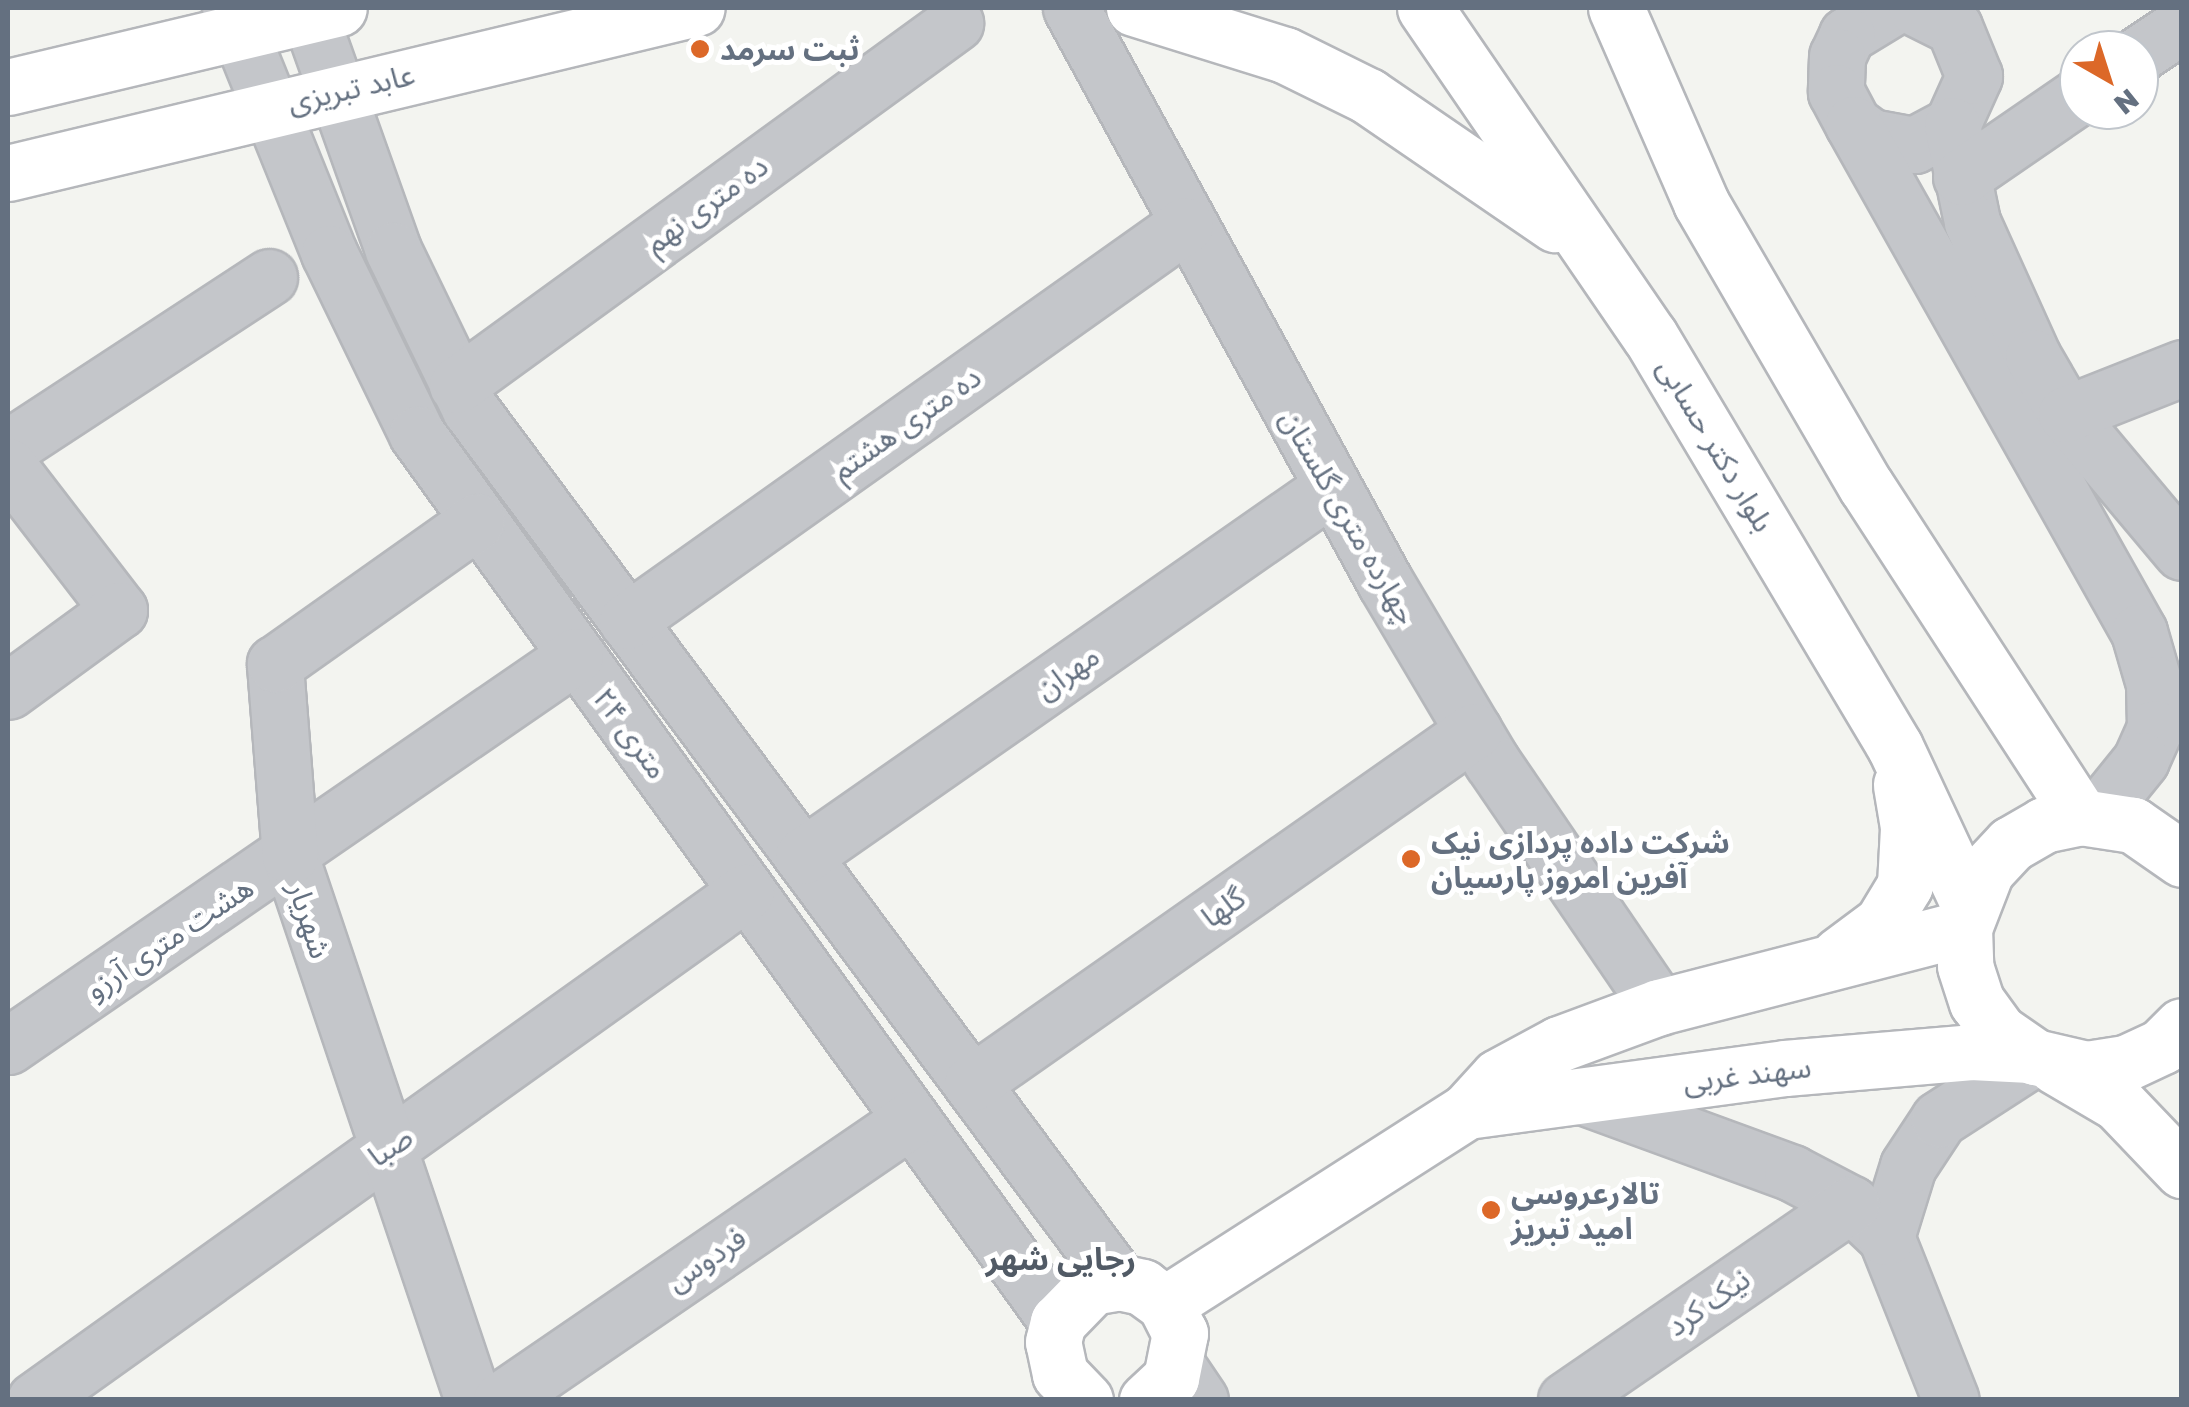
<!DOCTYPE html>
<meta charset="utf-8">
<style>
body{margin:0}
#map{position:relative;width:2189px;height:1407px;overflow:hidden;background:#f3f4f0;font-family:"Golos Text","Noto Sans Arabic",sans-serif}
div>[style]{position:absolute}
.roads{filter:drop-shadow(2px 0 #b5b7bb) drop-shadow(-2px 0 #b5b7bb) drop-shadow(0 2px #b5b7bb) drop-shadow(0 -2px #b5b7bb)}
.minor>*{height:55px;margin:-27.5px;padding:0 27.5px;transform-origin:27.5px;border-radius:27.5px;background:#c4c6ca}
.major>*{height:55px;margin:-27.5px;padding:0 27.5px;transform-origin:27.5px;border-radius:27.5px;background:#fff}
.dots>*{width:28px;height:28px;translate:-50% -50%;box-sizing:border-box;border:5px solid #fff;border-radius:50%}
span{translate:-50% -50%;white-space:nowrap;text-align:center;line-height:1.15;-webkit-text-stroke:10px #fff;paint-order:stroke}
.poi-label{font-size:30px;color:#647080;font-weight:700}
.left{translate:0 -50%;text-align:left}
.street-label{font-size:30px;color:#647080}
.neighbourhood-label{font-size:32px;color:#515a65;font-weight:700}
.frame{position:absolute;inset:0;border:10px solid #647080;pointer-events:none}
.north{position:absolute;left:2059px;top:30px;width:100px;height:100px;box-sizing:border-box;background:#fff;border:2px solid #c1c6cc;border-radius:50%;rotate:141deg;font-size:28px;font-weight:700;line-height:40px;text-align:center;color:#647080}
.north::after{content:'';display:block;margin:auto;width:35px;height:45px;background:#dc6828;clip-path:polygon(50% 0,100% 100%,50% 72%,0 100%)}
</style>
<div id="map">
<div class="roads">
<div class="minor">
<i style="left:230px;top:8px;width:264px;rotate:68deg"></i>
<i style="left:329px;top:253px;width:201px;rotate:64.1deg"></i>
<i style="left:417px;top:434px;width:1095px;rotate:54.18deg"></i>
<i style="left:307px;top:8px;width:257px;rotate:70.4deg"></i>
<i style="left:393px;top:250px;width:177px;rotate:64.2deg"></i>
<i style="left:470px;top:409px;width:1088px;rotate:53.37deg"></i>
<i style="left:1071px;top:8px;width:654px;rotate:61.32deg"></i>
<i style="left:1385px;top:582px;width:209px;rotate:59.3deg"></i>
<i style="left:1492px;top:762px;width:297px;rotate:55.7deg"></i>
<i style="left:1891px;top:8px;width:52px;rotate:148.5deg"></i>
<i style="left:1847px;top:35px;width:23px;rotate:115deg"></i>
<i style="left:1837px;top:56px;width:36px;rotate:92deg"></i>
<i style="left:1836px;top:92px;width:36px;rotate:62deg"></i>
<i style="left:1853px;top:124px;width:22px;rotate:36deg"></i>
<i style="left:1871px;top:137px;width:44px;rotate:10.5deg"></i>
<i style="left:1914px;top:145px;width:43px;rotate:-27.8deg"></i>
<i style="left:1952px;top:125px;width:54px;rotate:-65.8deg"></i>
<i style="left:1974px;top:76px;width:53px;rotate:-112.2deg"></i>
<i style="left:1954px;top:27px;width:42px;rotate:-153.4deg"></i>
<i style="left:2139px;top:54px;width:52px;rotate:-34deg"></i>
<i style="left:1853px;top:124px;width:583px;rotate:60.62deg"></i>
<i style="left:2139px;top:632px;width:54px;rotate:73.9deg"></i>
<i style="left:2154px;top:684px;width:44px;rotate:88.7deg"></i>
<i style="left:2155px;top:728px;width:35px;rotate:114deg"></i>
<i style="left:2141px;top:760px;width:73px;rotate:128.9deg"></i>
<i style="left:1952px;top:125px;width:99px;rotate:78.3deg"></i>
<i style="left:1972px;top:222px;width:148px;rotate:65.7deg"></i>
<i style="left:2033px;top:357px;width:66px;rotate:59.9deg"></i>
<i style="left:2066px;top:414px;width:180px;rotate:50deg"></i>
<i style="left:1961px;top:177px;width:143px;rotate:-34.5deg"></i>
<i style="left:457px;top:385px;width:616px;rotate:-36.01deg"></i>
<i style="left:2066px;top:414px;width:125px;rotate:-21.6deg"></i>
<i style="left:8px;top:448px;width:312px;rotate:-33.2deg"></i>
<i style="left:8px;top:466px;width:182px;rotate:52.4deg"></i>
<i style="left:119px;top:610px;width:137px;rotate:143.9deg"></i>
<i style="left:627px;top:621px;width:684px;rotate:-35.36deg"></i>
<i style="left:803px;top:856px;width:645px;rotate:-34.9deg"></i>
<i style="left:8px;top:1046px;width:688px;rotate:-34.52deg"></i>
<i style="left:972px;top:1083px;width:613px;rotate:-35.04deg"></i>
<i style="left:1582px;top:1096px;width:224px;rotate:20.1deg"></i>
<i style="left:1792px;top:1173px;width:67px;rotate:27.7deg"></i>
<i style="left:1851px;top:1204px;width:48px;rotate:43.3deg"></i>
<i style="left:1886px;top:1237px;width:175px;rotate:68.3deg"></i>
<i style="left:1886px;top:1237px;width:74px;rotate:-72.8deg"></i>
<i style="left:1908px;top:1166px;width:56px;rotate:-56.6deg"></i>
<i style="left:1939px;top:1119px;width:114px;rotate:-32.9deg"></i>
<i style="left:1177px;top:1366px;width:41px;rotate:55.9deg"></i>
<i style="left:35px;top:1400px;width:874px;rotate:-35.55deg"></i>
<i style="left:473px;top:1400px;width:574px;rotate:-108.59deg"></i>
<i style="left:290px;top:856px;width:193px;rotate:-94.5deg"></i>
<i style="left:275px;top:664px;width:247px;rotate:-35.3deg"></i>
<i style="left:501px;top:1400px;width:497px;rotate:-34.4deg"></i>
<i style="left:1566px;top:1400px;width:346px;rotate:-34.5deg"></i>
</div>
<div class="major">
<i style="left:1134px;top:8px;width:158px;rotate:17.3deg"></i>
<i style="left:1285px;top:55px;width:93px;rotate:26.3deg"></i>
<i style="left:1368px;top:96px;width:227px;rotate:34.4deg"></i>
<i style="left:1425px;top:8px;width:398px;rotate:55.6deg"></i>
<i style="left:1650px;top:336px;width:478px;rotate:59.2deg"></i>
<i style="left:1895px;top:747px;width:174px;rotate:64.9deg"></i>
<i style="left:1616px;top:8px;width:213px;rotate:66.4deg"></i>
<i style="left:1701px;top:203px;width:328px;rotate:59.8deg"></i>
<i style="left:1866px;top:486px;width:395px;rotate:57deg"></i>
<i style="left:8px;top:87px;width:340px;rotate:-13.4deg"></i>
<i style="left:8px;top:173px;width:708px;rotate:-13.47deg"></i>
<i style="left:2182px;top:859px;width:60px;rotate:-145.2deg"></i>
<i style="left:2133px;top:825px;width:53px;rotate:-171.3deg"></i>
<i style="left:2081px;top:817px;width:38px;rotate:168deg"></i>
<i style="left:2044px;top:825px;width:38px;rotate:150deg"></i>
<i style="left:2011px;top:844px;width:37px;rotate:133deg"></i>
<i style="left:1986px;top:871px;width:61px;rotate:111.1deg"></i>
<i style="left:1964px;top:928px;width:38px;rotate:88deg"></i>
<i style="left:1965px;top:966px;width:38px;rotate:72deg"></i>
<i style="left:1977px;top:1002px;width:37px;rotate:54deg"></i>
<i style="left:1999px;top:1032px;width:44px;rotate:34.8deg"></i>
<i style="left:2035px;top:1057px;width:53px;rotate:13deg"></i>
<i style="left:2087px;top:1069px;width:39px;rotate:-9deg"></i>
<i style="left:2126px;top:1063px;width:40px;rotate:-25deg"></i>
<i style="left:2162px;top:1046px;width:28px;rotate:-45deg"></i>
<i style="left:1839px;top:955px;width:54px;rotate:-36.7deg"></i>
<i style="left:1882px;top:923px;width:44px;rotate:-58.8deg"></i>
<i style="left:1905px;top:885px;width:58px;rotate:-87deg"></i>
<i style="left:1908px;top:827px;width:43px;rotate:-99.5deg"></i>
<i style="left:2055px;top:1066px;width:73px;rotate:30.4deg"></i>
<i style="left:2118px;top:1103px;width:93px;rotate:46.3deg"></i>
<i style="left:1467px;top:1111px;width:321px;rotate:-7.7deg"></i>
<i style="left:1785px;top:1068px;width:187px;rotate:-4.9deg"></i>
<i style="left:1971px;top:1052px;width:59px;rotate:2.9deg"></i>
<i style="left:1165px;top:1304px;width:358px;rotate:-32.6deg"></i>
<i style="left:1467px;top:1111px;width:46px;rotate:-47.6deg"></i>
<i style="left:1498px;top:1077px;width:69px;rotate:-28.4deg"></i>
<i style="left:1559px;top:1044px;width:107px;rotate:-20.3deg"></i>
<i style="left:1659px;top:1007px;width:315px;rotate:-14.5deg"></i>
<i style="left:1085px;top:1400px;width:36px;rotate:-134deg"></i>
<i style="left:1060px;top:1374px;width:33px;rotate:-102deg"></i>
<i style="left:1053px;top:1342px;width:21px;rotate:-76deg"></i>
<i style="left:1058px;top:1322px;width:49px;rotate:-45.8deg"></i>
<i style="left:1092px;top:1287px;width:27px;rotate:-10deg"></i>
<i style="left:1119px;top:1282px;width:24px;rotate:12deg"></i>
<i style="left:1142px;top:1287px;width:29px;rotate:36deg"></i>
<i style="left:1165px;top:1304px;width:33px;rotate:63deg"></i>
<i style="left:1180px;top:1333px;width:46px;rotate:101.3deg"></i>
<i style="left:1171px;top:1378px;width:33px;rotate:137deg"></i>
</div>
</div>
<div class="dots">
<i style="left:700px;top:49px;background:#dc6828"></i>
<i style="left:1411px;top:859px;background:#dc6828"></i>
<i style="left:1491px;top:1210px;background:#dc6828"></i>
</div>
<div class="poi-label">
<span class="left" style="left:720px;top:49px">ثبت سرمد</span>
<span class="left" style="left:1431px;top:859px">شرکت داده پردازی نیک<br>آفرین امروز پارسیان</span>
<span class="left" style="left:1511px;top:1210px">تالارعروسی<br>امید تبریز</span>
</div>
<div class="street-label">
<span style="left:351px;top:88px;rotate:-13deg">عابد تبریزی</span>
<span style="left:706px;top:204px;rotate:-36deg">ده متری نهم</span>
<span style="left:906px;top:423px;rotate:-35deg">ده متری هشتم</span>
<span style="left:1716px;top:445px;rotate:59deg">بلوار دکتر حسابی</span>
<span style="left:1349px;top:517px;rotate:60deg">چهارده متری گلستان</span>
<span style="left:1067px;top:672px;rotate:-35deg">مهران</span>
<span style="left:631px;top:733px;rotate:54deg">۲۴ متری</span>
<span style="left:1223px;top:907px;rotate:-35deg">گلها</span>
<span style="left:310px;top:920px;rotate:72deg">شهریار</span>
<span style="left:169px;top:938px;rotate:-34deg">هشت متری آرزو</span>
<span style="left:1747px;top:1074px;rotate:-7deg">سهند غربی</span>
<span style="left:390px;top:1146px;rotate:-35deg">صبا</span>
<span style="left:706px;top:1259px;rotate:-34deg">فردوس</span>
<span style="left:1708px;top:1302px;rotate:-35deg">نیک کرد</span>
</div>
<div class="neighbourhood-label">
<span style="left:1061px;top:1258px">رجایی شهر</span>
</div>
<div class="frame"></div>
<div class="north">N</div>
</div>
